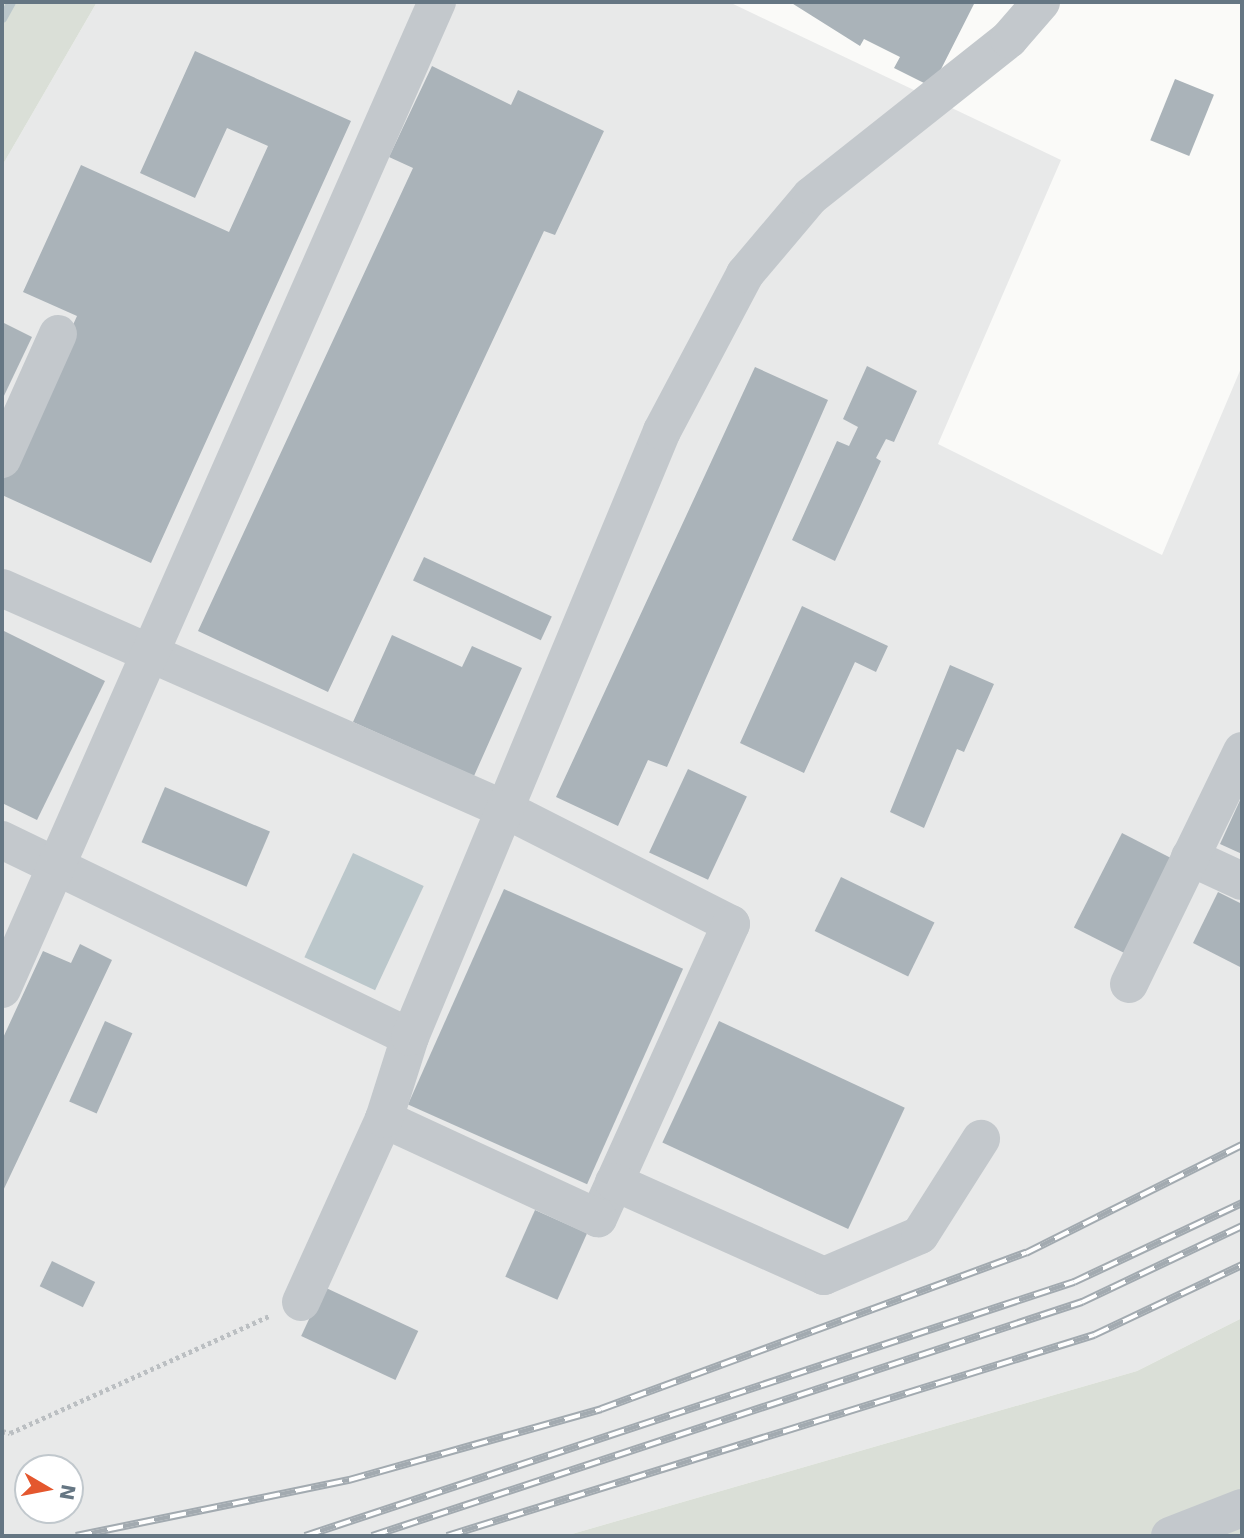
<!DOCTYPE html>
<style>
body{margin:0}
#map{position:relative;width:1244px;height:1538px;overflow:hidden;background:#fafaf8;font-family:"DejaVu Sans",sans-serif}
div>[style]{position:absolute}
.built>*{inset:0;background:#e8e9e9}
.green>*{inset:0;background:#dadfd7}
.water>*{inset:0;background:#bbc7cb;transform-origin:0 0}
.stream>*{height:9px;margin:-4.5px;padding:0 4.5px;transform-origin:4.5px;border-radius:4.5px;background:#bbc7cb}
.building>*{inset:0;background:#aab3b9;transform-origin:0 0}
.path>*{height:4.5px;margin-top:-2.25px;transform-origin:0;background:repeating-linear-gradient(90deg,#bbbfc2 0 3.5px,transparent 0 7px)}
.minor>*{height:38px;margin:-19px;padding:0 19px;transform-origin:19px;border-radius:19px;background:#c3c8cc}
.rail>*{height:8px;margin-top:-4px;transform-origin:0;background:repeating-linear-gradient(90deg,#fff 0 16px,#a2aab0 0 32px);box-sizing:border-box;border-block:2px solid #a2aab0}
span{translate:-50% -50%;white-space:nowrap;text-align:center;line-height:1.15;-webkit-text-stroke:7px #fff;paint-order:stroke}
.frame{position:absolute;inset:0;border:4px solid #657683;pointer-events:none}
.north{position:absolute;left:14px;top:1454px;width:70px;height:70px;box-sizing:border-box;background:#fff;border:2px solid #c1c8cd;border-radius:50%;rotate:100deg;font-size:19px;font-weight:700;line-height:28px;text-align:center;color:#657683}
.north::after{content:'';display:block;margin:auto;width:24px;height:32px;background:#e4572e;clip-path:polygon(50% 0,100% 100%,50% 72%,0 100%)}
</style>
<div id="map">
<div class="built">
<i style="clip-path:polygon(evenodd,97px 2px,729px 2px,1061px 160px,938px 444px,1162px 555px,1242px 366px,1242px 1318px,1137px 1371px,565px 1536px,2px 1536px,2px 166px,97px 2px,28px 1468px,70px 1468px,70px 1510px,28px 1510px,28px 1468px)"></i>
</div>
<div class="green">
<i style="clip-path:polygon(2px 2px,97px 2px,2px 166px)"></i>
<i style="clip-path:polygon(1242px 1318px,1242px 1536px,565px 1536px,1137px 1371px)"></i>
</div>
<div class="water">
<i style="left:353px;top:853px;width:78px;height:115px;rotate:25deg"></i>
</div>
<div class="stream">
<i style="left:2px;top:18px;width:18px;rotate:-61deg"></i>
</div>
<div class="building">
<i style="clip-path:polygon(790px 2px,975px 2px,932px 87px,894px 68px,900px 57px,864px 39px,860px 46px)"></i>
<i style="clip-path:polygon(195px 51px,351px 121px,151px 563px,2px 495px,2px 483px,77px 316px,23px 292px,81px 165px,229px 232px,268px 146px,227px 128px,195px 198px,140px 173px)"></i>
<i style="clip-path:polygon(432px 66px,511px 105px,518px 90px,604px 131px,555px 235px,544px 231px,328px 692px,198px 631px,413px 168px,389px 157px)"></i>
<i style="left:1175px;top:79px;width:42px;height:66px;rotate:22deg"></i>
<i style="clip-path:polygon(2px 322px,32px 337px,2px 400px)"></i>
<i style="clip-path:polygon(867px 366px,917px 391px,894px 442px,886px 439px,876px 458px,881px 461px,835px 561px,792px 540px,837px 441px,849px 446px,858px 427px,843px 419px)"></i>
<i style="clip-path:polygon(755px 367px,828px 400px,667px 767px,648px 760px,618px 826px,556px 797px)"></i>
<i style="left:424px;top:557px;width:141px;height:26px;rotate:25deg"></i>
<i style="clip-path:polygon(802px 606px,888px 646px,876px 672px,855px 662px,804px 773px,740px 743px)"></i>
<i style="clip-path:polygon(2px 630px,105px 681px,37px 820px,2px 803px)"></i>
<i style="clip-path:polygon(392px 635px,462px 667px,472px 646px,522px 668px,474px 776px,353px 722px)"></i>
<i style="clip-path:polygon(950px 665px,994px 684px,964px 752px,957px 749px,924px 828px,890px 812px)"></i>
<i style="left:688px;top:769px;width:65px;height:92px;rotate:25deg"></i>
<i style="left:165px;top:787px;width:114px;height:60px;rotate:23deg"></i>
<i style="clip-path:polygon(1242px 796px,1242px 854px,1220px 844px)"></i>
<i style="left:1122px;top:833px;width:56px;height:106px;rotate:27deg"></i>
<i style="left:841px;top:877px;width:104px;height:60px;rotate:26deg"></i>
<i style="left:504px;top:889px;width:196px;height:236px;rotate:24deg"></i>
<i style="clip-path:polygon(1218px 892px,1242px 904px,1242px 968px,1193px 943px)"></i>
<i style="clip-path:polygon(80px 944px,112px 960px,2px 1193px,2px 1040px,43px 951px,71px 963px)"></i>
<i style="left:105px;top:1021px;width:30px;height:88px;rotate:24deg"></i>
<i style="left:719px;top:1021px;width:205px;height:134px;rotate:25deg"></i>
<i style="left:535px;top:1210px;width:57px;height:73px;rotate:24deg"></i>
<i style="left:52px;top:1261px;width:48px;height:28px;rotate:26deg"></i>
<i style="left:324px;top:1287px;width:104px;height:54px;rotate:25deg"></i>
</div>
<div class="path">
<i style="left:2px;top:1431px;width:8px;rotate:14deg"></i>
<i style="left:10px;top:1433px;width:286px;rotate:-24.3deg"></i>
</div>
<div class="minor">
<i style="left:2px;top:459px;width:137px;rotate:-65.9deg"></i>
<i style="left:2px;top:588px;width:553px;rotate:23.78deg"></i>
<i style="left:508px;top:811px;width:250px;rotate:26.9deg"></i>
<i style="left:731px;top:924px;width:323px;rotate:114.3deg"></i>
<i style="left:598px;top:1218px;width:236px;rotate:-155.2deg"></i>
<i style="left:2px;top:840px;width:453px;rotate:25.8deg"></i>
<i style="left:1190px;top:857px;width:57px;rotate:24.8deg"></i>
<i style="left:1129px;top:984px;width:259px;rotate:-64.1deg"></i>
<i style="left:2px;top:989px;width:1079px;rotate:-66.22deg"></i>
<i style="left:614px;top:1182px;width:230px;rotate:24.1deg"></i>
<i style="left:824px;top:1276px;width:104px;rotate:-23.1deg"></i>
<i style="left:920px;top:1235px;width:114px;rotate:-57.6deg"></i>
<i style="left:301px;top:1302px;width:201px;rotate:-65.6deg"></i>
<i style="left:384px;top:1119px;width:86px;rotate:-72.4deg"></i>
<i style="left:410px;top:1037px;width:656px;rotate:-67.42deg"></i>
<i style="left:662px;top:431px;width:178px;rotate:-62.1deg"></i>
<i style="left:745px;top:274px;width:102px;rotate:-49.8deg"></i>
<i style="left:811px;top:196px;width:253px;rotate:-38.4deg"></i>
<i style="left:1009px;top:39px;width:49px;rotate:-49.1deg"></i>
<i style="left:1170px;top:1536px;width:77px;rotate:-21.3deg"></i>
</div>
<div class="rail">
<i style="left:76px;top:1536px;width:279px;rotate:-11.6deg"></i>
<i style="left:349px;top:1480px;width:262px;rotate:-15.7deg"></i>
<i style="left:601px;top:1409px;width:453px;rotate:-20.2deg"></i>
<i style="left:1026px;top:1253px;width:241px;rotate:-26.6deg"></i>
<i style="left:305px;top:1536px;width:810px;rotate:-18.28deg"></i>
<i style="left:1074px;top:1282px;width:186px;rotate:-25.2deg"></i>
<i style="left:372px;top:1536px;width:748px;rotate:-18.24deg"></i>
<i style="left:1082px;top:1302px;width:177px;rotate:-25.4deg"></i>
<i style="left:447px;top:1536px;width:678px;rotate:-17.26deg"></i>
<i style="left:1094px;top:1335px;width:164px;rotate:-25.3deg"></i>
</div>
<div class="frame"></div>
<div class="north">N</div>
</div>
